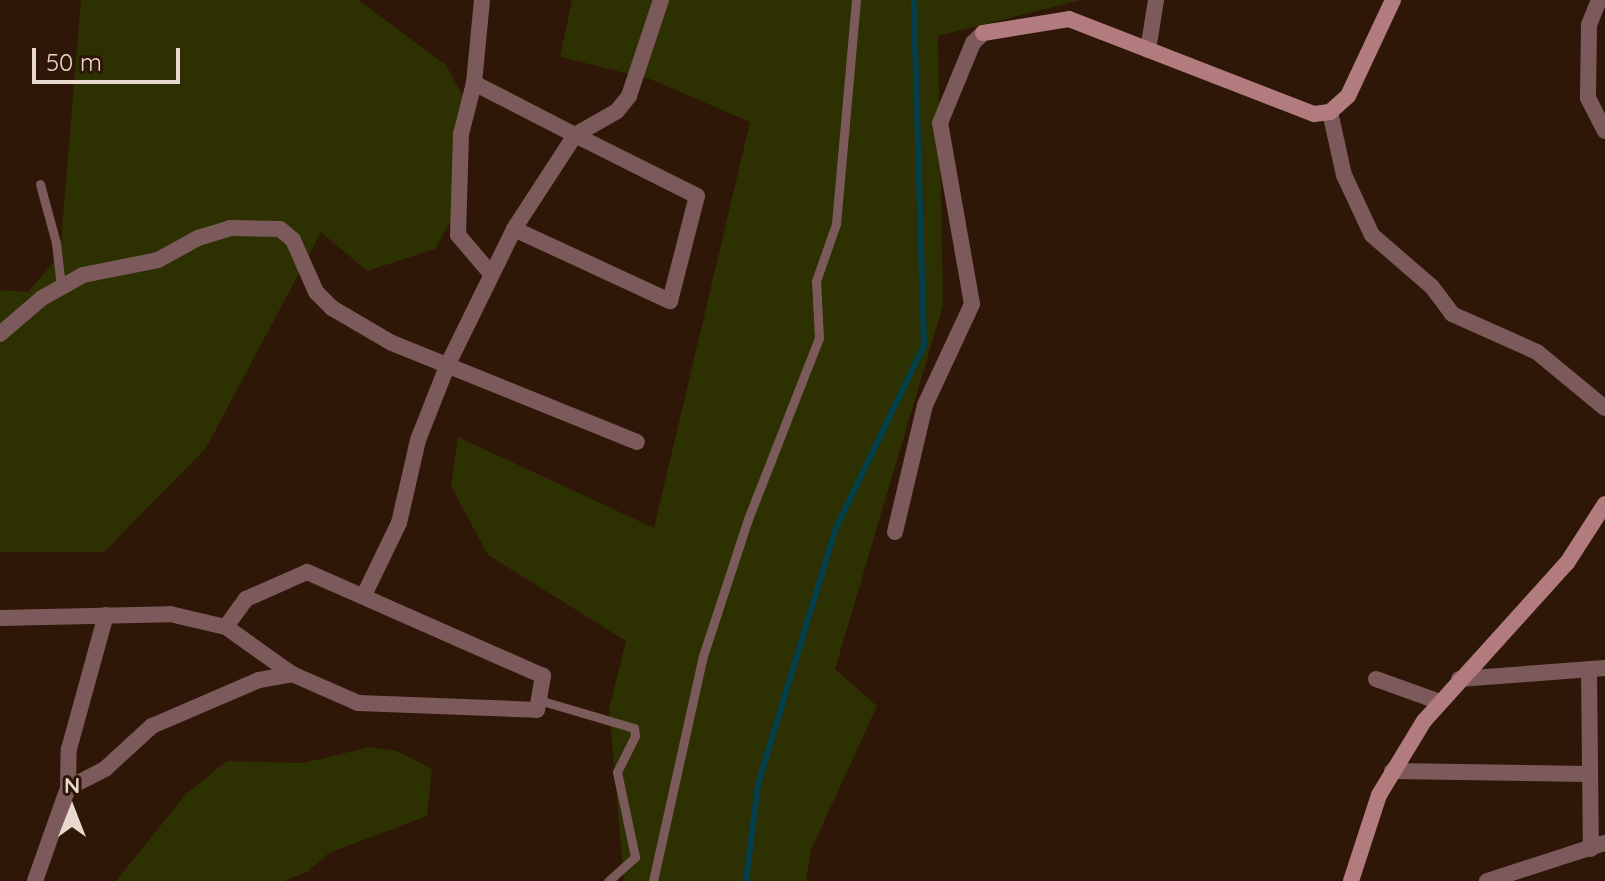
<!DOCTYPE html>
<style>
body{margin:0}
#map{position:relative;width:1605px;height:881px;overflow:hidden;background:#2f1707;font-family:Quicksand,sans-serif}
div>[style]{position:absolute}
.green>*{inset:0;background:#2d3000}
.stream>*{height:6px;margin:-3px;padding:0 3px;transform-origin:3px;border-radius:3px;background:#043f4c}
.lane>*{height:9px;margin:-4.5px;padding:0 4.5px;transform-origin:4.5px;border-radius:4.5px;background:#7c5a5c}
.street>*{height:16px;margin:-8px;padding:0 8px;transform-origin:8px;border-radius:8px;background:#7c5a5c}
.secondary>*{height:16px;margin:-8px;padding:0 8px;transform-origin:8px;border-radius:8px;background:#b27c7f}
span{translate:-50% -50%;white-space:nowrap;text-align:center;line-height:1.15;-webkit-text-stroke:6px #2f1707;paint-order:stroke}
.north{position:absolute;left:32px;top:769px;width:80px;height:80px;-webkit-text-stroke:6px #2f1707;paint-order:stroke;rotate:0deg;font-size:22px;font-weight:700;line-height:32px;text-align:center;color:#e9d8ce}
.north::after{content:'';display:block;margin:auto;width:28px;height:36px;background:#e9d8ce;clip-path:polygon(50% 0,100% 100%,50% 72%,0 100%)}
.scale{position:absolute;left:32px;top:48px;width:148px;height:36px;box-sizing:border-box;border:4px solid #e9d8ce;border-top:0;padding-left:10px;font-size:24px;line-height:28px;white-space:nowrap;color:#e9d8ce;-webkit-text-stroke:6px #2f1707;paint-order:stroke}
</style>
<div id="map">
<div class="green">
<i style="clip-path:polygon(81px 0,358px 0,446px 65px,470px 109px,462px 201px,435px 249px,367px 271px,321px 232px,206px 448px,104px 552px,0 552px,0 290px,28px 292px,60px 255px)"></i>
<i style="clip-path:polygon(572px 0,1081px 0,938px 36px,943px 305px,835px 669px,877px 706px,811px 850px,806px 881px,624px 881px,609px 709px,626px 641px,488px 555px,451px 486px,458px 437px,654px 528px,750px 122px,650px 79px,560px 57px)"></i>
<i style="clip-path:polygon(370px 747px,397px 751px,432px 769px,427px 816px,329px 853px,307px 872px,284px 881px,116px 881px,186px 794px,227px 761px,303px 763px)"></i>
</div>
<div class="stream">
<i style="left:746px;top:881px;width:98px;rotate:-82.9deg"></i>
<i style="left:758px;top:784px;width:268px;rotate:-73.1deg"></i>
<i style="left:836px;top:528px;width:203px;rotate:-64.3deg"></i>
<i style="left:924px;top:345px;width:345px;rotate:-91.7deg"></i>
</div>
<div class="lane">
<i style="left:40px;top:184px;width:61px;rotate:74.8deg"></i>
<i style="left:56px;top:243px;width:44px;rotate:83.5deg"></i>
<i style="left:539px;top:700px;width:99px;rotate:16.4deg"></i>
<i style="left:634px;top:728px;width:8px;rotate:83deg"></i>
<i style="left:635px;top:736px;width:40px;rotate:116.6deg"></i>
<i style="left:617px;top:772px;width:87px;rotate:78deg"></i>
<i style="left:635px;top:857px;width:36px;rotate:138deg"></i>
<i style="left:653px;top:881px;width:230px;rotate:-77.5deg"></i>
<i style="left:703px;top:656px;width:144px;rotate:-71.8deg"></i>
<i style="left:748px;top:519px;width:194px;rotate:-68.6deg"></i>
<i style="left:819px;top:338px;width:57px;rotate:-93deg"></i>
<i style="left:816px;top:281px;width:60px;rotate:-70.7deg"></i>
<i style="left:836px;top:224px;width:225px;rotate:-84.9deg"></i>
</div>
<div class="street">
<i style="left:1599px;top:0;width:27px;rotate:112deg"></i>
<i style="left:1589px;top:25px;width:73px;rotate:90.8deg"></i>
<i style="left:1588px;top:98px;width:37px;rotate:63deg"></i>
<i style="left:1148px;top:50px;width:51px;rotate:-80.9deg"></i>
<i style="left:474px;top:83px;width:53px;rotate:104.3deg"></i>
<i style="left:461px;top:134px;width:101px;rotate:91.7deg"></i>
<i style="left:458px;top:235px;width:52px;rotate:49.6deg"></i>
<i style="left:1330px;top:112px;width:65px;rotate:77.5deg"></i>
<i style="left:1344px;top:175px;width:66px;rotate:65deg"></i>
<i style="left:1372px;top:235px;width:79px;rotate:40.9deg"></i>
<i style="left:1432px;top:287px;width:34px;rotate:53deg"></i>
<i style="left:1452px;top:314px;width:93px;rotate:24.1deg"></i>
<i style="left:1537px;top:352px;width:88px;rotate:39.5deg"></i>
<i style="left:575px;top:135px;width:48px;rotate:-29.7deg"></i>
<i style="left:617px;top:111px;width:19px;rotate:-51deg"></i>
<i style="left:629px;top:96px;width:101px;rotate:-71.6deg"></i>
<i style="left:514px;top:229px;width:172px;rotate:24.8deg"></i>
<i style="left:670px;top:301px;width:108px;rotate:-75.6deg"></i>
<i style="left:697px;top:196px;width:136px;rotate:-153.4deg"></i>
<i style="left:0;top:334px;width:55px;rotate:-40.6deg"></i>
<i style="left:42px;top:298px;width:47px;rotate:-29.3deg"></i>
<i style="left:83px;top:275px;width:76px;rotate:-11.3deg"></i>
<i style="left:158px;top:260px;width:46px;rotate:-28.8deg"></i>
<i style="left:198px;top:238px;width:34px;rotate:-17deg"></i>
<i style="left:230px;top:228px;width:50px;rotate:1.1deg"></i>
<i style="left:280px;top:229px;width:17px;rotate:40deg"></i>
<i style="left:293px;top:240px;width:57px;rotate:66.1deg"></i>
<i style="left:316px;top:292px;width:23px;rotate:45deg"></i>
<i style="left:332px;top:308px;width:69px;rotate:30.3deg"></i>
<i style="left:392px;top:343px;width:264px;rotate:22deg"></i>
<i style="left:895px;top:532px;width:130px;rotate:-76.7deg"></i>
<i style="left:925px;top:405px;width:111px;rotate:-65deg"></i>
<i style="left:972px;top:304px;width:184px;rotate:-100deg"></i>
<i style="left:940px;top:123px;width:87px;rotate:-67.6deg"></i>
<i style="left:973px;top:43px;width:14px;rotate:-45deg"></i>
<i style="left:365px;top:593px;width:78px;rotate:-64.1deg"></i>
<i style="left:399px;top:523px;width:85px;rotate:-77.1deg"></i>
<i style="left:418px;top:440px;width:82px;rotate:-68.5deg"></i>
<i style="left:448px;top:364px;width:150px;rotate:-63.9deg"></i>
<i style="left:514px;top:229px;width:112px;rotate:-57deg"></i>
<i style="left:575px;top:135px;width:114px;rotate:-152.8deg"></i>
<i style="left:474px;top:83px;width:83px;rotate:-84.5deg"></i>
<i style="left:0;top:618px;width:170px;rotate:-1.3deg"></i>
<i style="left:170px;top:614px;width:57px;rotate:13.1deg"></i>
<i style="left:226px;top:627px;width:81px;rotate:35.5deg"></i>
<i style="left:1589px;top:669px;width:180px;rotate:89.4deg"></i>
<i style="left:1376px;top:679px;width:68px;rotate:19.8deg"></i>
<i style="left:1459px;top:679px;width:146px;rotate:-4.3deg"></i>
<i style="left:1392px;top:771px;width:198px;rotate:0.9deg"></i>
<i style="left:68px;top:788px;width:39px;rotate:-89deg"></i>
<i style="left:69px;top:749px;width:139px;rotate:-74.6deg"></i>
<i style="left:35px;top:881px;width:99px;rotate:-70.5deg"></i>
<i style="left:68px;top:788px;width:42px;rotate:-27.2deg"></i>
<i style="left:105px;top:769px;width:64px;rotate:-42.5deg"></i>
<i style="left:152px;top:726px;width:116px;rotate:-23.3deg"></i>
<i style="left:259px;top:680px;width:34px;rotate:-10deg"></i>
<i style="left:292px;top:674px;width:72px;rotate:23.7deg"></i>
<i style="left:358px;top:703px;width:179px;rotate:2.2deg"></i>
<i style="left:537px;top:710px;width:35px;rotate:-80deg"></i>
<i style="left:543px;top:676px;width:258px;rotate:-156.2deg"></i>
<i style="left:307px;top:572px;width:67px;rotate:156.1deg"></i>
<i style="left:246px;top:599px;width:34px;rotate:126deg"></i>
<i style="left:1487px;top:881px;width:124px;rotate:-17.9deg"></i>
</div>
<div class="secondary">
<i style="left:983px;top:33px;width:87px;rotate:-9.2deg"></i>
<i style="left:1069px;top:19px;width:263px;rotate:21.2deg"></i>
<i style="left:1314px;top:114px;width:16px;rotate:-7deg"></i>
<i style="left:1330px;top:112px;width:24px;rotate:-42deg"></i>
<i style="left:1348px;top:96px;width:106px;rotate:-64.9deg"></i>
<i style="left:1351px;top:881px;width:90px;rotate:-72deg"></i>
<i style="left:1379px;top:795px;width:87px;rotate:-58.7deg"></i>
<i style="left:1424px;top:721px;width:213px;rotate:-47.9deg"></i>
<i style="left:1567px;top:563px;width:70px;rotate:-57.2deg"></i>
</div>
<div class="north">N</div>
<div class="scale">50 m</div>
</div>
